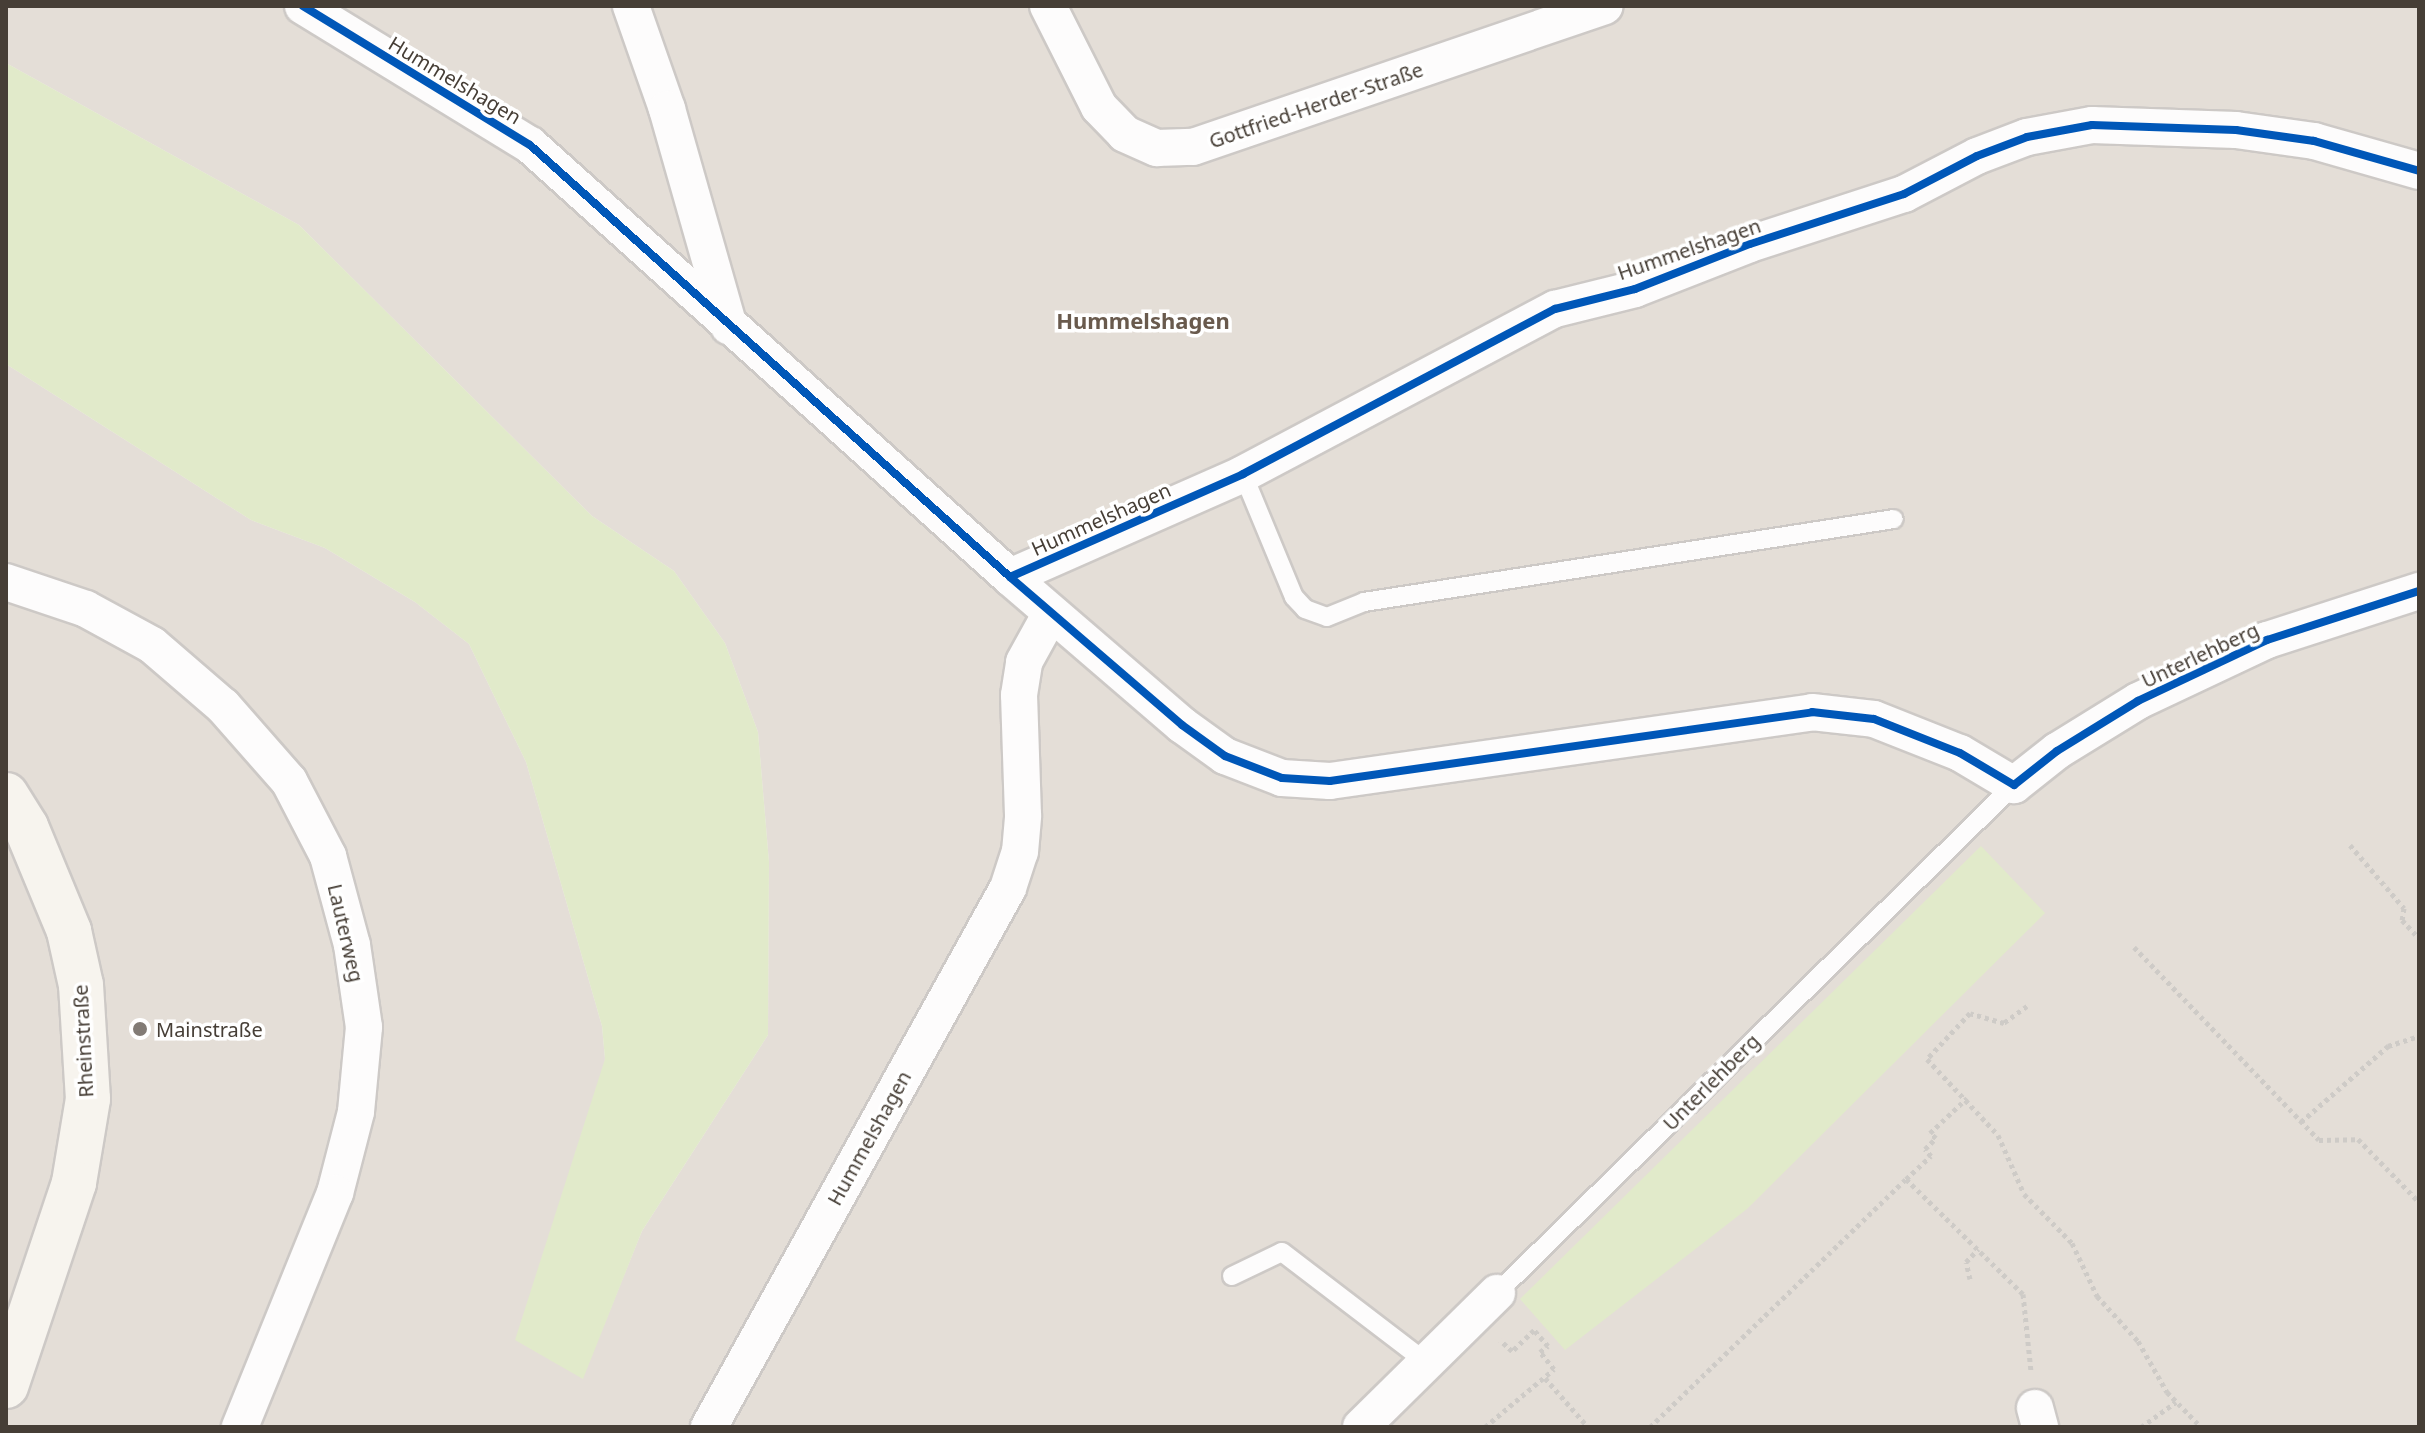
<!DOCTYPE html>
<meta charset="utf-8">
<style>
body{margin:0}
#map{position:relative;width:2425px;height:1433px;overflow:hidden;background:#f0edea;font-family:"Noto Sans",sans-serif}
div>[style]{position:absolute}
.residential>*{inset:0;background:#e4ded7}
.green>*{inset:0;background:#e1eaca}
.path>*{height:5px;margin-top:-2.5px;transform-origin:0;background:repeating-linear-gradient(90deg,#cecbc7 0 4px,transparent 0 8px)}
.roads{filter:drop-shadow(2px 0 #cdc9c6) drop-shadow(-2px 0 #cdc9c6) drop-shadow(0 2px #cdc9c6) drop-shadow(0 -2px #cdc9c6)}
.lane>*{height:18px;margin:-9px;padding:0 9px;transform-origin:9px;border-radius:9px;background:#fdfcfc}
.street>*{height:36px;margin:-18px;padding:0 18px;transform-origin:18px;border-radius:18px;background:#fdfcfc}
.secondary>*{height:44px;margin:-22px;padding:0 22px;transform-origin:22px;border-radius:22px;background:#f7f4ee}
.cycleway>*{height:8px;margin:-4px;padding:0 4px;transform-origin:4px;border-radius:4px;background:#0057b8}
.dots>*{width:22px;height:22px;translate:-50% -50%;box-sizing:border-box;border:4px solid #fff;border-radius:50%}
span{translate:-50% -50%;white-space:nowrap;text-align:center;line-height:1.15;-webkit-text-stroke:7px #fff;paint-order:stroke}
.street-label{font-size:20px;color:#463e36}
.poi-label{font-size:20px;color:#463e36}
.left{translate:0 -50%;text-align:left}
.neighbourhood-label{font-size:22px;color:#695a4d;font-weight:700}
.frame{position:absolute;inset:0;border:8px solid #463e36;pointer-events:none}
</style>
<div id="map">
<div class="residential">
<i style="clip-path:polygon(6px 6px,2419px 6px,2419px 1427px,6px 1427px,6px 364px,251px 520px,325px 548px,415px 602px,469px 644px,526px 762px,602px 1026px,605px 1059px,582px 1379px,642px 1231px,768px 1035px,769px 862px,758px 732px,725px 643px,674px 571px,592px 516px,299px 225px,6px 63px)"></i>
</div>
<div class="green">
<i style="clip-path:polygon(6px 63px,299px 225px,592px 516px,674px 571px,725px 643px,758px 732px,769px 862px,768px 1035px,642px 1231px,583px 1379px,515px 1340px,605px 1059px,602px 1026px,526px 762px,469px 644px,415px 602px,325px 548px,251px 520px,6px 364px)"></i>
<i style="clip-path:polygon(1981px 846px,2045px 913px,1747px 1209px,1565px 1350px,1520px 1299px)"></i>
</div>
<div class="path">
<i style="left:2350px;top:845px;width:83px;rotate:49.4deg"></i>
<i style="left:2404px;top:908px;width:12px;rotate:99deg"></i>
<i style="left:2402px;top:920px;width:25px;rotate:47deg"></i>
<i style="left:2134px;top:947px;width:267px;rotate:46.2deg"></i>
<i style="left:2319px;top:1140px;width:39px;rotate:-1deg"></i>
<i style="left:2358px;top:1139px;width:88px;rotate:45.9deg"></i>
<i style="left:2027px;top:1006px;width:29px;rotate:144deg"></i>
<i style="left:2004px;top:1023px;width:35px;rotate:-164deg"></i>
<i style="left:1970px;top:1013px;width:63px;rotate:133.1deg"></i>
<i style="left:1927px;top:1059px;width:104px;rotate:46.9deg"></i>
<i style="left:1998px;top:1135px;width:64px;rotate:66.2deg"></i>
<i style="left:2024px;top:1194px;width:69px;rotate:45.6deg"></i>
<i style="left:2072px;top:1243px;width:59px;rotate:64.7deg"></i>
<i style="left:2097px;top:1296px;width:61px;rotate:47.7deg"></i>
<i style="left:2138px;top:1341px;width:59px;rotate:60.4deg"></i>
<i style="left:2167px;top:1392px;width:49px;rotate:45.8deg"></i>
<i style="left:2301px;top:1122px;width:116px;rotate:-41.1deg"></i>
<i style="left:2388px;top:1046px;width:33px;rotate:-18deg"></i>
<i style="left:1906px;top:1179px;width:34px;rotate:-43deg"></i>
<i style="left:1931px;top:1156px;width:9px;rotate:-131deg"></i>
<i style="left:1925px;top:1149px;width:16px;rotate:-45deg"></i>
<i style="left:1936px;top:1138px;width:8px;rotate:-140deg"></i>
<i style="left:1930px;top:1133px;width:51px;rotate:-43.4deg"></i>
<i style="left:1970px;top:1279px;width:17px;rotate:-103deg"></i>
<i style="left:1966px;top:1262px;width:18px;rotate:-47deg"></i>
<i style="left:1545px;top:1378px;width:65px;rotate:48.7deg"></i>
<i style="left:1485px;top:1427px;width:90px;rotate:-40deg"></i>
<i style="left:1554px;top:1369px;width:22px;rotate:-129deg"></i>
<i style="left:1540px;top:1352px;width:10px;rotate:-37deg"></i>
<i style="left:1548px;top:1346px;width:21px;rotate:-131deg"></i>
<i style="left:1534px;top:1330px;width:30px;rotate:136deg"></i>
<i style="left:1512px;top:1351px;width:16px;rotate:-137deg"></i>
<i style="left:1650px;top:1427px;width:356px;rotate:-44.1deg"></i>
<i style="left:1906px;top:1179px;width:164px;rotate:44.5deg"></i>
<i style="left:2023px;top:1294px;width:78px;rotate:84.1deg"></i>
<i style="left:2141px;top:1427px;width:43px;rotate:-35.5deg"></i>
</div>
<div class="roads">
<div class="lane">
<i style="left:1243px;top:474px;width:133px;rotate:67.5deg"></i>
<i style="left:1294px;top:597px;width:16px;rotate:47deg"></i>
<i style="left:1305px;top:609px;width:23px;rotate:20deg"></i>
<i style="left:1327px;top:617px;width:40px;rotate:-22deg"></i>
<i style="left:1364px;top:602px;width:536px;rotate:-8.9deg"></i>
<i style="left:1232px;top:1276px;width:55px;rotate:-25.6deg"></i>
<i style="left:1282px;top:1252px;width:183px;rotate:37.4deg"></i>
<i style="left:1497px;top:1293px;width:725px;rotate:-44.5deg"></i>
</div>
<div class="street">
<i style="left:303px;top:6px;width:266px;rotate:31.5deg"></i>
<i style="left:530px;top:145px;width:646px;rotate:41.99deg"></i>
<i style="left:1010px;top:577px;width:227px;rotate:40.7deg"></i>
<i style="left:1182px;top:725px;width:53px;rotate:35.8deg"></i>
<i style="left:1225px;top:756px;width:61px;rotate:21.1deg"></i>
<i style="left:1282px;top:778px;width:48px;rotate:3.6deg"></i>
<i style="left:1330px;top:781px;width:487px;rotate:-8.1deg"></i>
<i style="left:1812px;top:712px;width:62px;rotate:6.4deg"></i>
<i style="left:1874px;top:719px;width:92px;rotate:21.6deg"></i>
<i style="left:1960px;top:753px;width:63px;rotate:30.7deg"></i>
<i style="left:2014px;top:785px;width:55px;rotate:-38.3deg"></i>
<i style="left:2057px;top:751px;width:95px;rotate:-31.7deg"></i>
<i style="left:2138px;top:701px;width:143px;rotate:-25.3deg"></i>
<i style="left:2267px;top:640px;width:160px;rotate:-17.9deg"></i>
<i style="left:631px;top:6px;width:109px;rotate:70.7deg"></i>
<i style="left:667px;top:109px;width:226px;rotate:74.1deg"></i>
<i style="left:1048px;top:6px;width:113px;rotate:63.2deg"></i>
<i style="left:1099px;top:107px;width:37px;rotate:46deg"></i>
<i style="left:1125px;top:134px;width:35px;rotate:24deg"></i>
<i style="left:1157px;top:148px;width:36px;rotate:-2deg"></i>
<i style="left:1193px;top:147px;width:435px;rotate:-18.9deg"></i>
<i style="left:1010px;top:577px;width:255px;rotate:-23.8deg"></i>
<i style="left:1243px;top:474px;width:353px;rotate:-27.9deg"></i>
<i style="left:1555px;top:309px;width:82px;rotate:-14deg"></i>
<i style="left:1635px;top:289px;width:123px;rotate:-21.4deg"></i>
<i style="left:1750px;top:244px;width:162px;rotate:-18deg"></i>
<i style="left:1904px;top:194px;width:82px;rotate:-27.5deg"></i>
<i style="left:1977px;top:156px;width:53px;rotate:-20.8deg"></i>
<i style="left:2027px;top:137px;width:66px;rotate:-10.5deg"></i>
<i style="left:2092px;top:125px;width:144px;rotate:2deg"></i>
<i style="left:2236px;top:130px;width:79px;rotate:8deg"></i>
<i style="left:2314px;top:141px;width:109px;rotate:15.9deg"></i>
<i style="left:6px;top:582px;width:84px;rotate:18.6deg"></i>
<i style="left:86px;top:609px;width:75px;rotate:28.6deg"></i>
<i style="left:152px;top:645px;width:94px;rotate:40.7deg"></i>
<i style="left:223px;top:706px;width:100px;rotate:48.7deg"></i>
<i style="left:289px;top:781px;width:85px;rotate:62.5deg"></i>
<i style="left:328px;top:856px;width:92px;rotate:74.9deg"></i>
<i style="left:352px;top:945px;width:83px;rotate:81.7deg"></i>
<i style="left:364px;top:1027px;width:85px;rotate:95.4deg"></i>
<i style="left:356px;top:1112px;width:84px;rotate:104.5deg"></i>
<i style="left:335px;top:1193px;width:253px;rotate:112.1deg"></i>
<i style="left:2035px;top:1408px;width:20px;rotate:75deg"></i>
<i style="left:709px;top:1427px;width:616px;rotate:-60.98deg"></i>
<i style="left:1008px;top:888px;width:38px;rotate:-72deg"></i>
<i style="left:1020px;top:852px;width:37px;rotate:-85deg"></i>
<i style="left:1023px;top:815px;width:120px;rotate:-91.9deg"></i>
<i style="left:1019px;top:695px;width:33px;rotate:-81deg"></i>
<i style="left:1024px;top:662px;width:56px;rotate:-61.1deg"></i>
<i style="left:1361px;top:1427px;width:191px;rotate:-44.6deg"></i>
</div>
<div class="secondary">
<i style="left:6px;top:795px;width:38px;rotate:58deg"></i>
<i style="left:26px;top:827px;width:113px;rotate:67.5deg"></i>
<i style="left:69px;top:931px;width:55px;rotate:77.5deg"></i>
<i style="left:81px;top:985px;width:114px;rotate:86.5deg"></i>
<i style="left:88px;top:1099px;width:85px;rotate:99.5deg"></i>
<i style="left:74px;top:1183px;width:214px;rotate:108.5deg"></i>
</div>
</div>
<div class="cycleway">
<i style="left:303px;top:6px;width:266px;rotate:31.5deg"></i>
<i style="left:530px;top:145px;width:646px;rotate:41.99deg"></i>
<i style="left:1010px;top:577px;width:227px;rotate:40.7deg"></i>
<i style="left:1182px;top:725px;width:53px;rotate:35.8deg"></i>
<i style="left:1225px;top:756px;width:61px;rotate:21.1deg"></i>
<i style="left:1282px;top:778px;width:48px;rotate:3.6deg"></i>
<i style="left:1330px;top:781px;width:487px;rotate:-8.1deg"></i>
<i style="left:1812px;top:712px;width:62px;rotate:6.4deg"></i>
<i style="left:1874px;top:719px;width:92px;rotate:21.6deg"></i>
<i style="left:1960px;top:753px;width:63px;rotate:30.7deg"></i>
<i style="left:2014px;top:785px;width:55px;rotate:-38.3deg"></i>
<i style="left:2057px;top:751px;width:95px;rotate:-31.7deg"></i>
<i style="left:2138px;top:701px;width:143px;rotate:-25.3deg"></i>
<i style="left:2267px;top:640px;width:160px;rotate:-17.9deg"></i>
<i style="left:1010px;top:577px;width:255px;rotate:-23.8deg"></i>
<i style="left:1243px;top:474px;width:353px;rotate:-27.9deg"></i>
<i style="left:1555px;top:309px;width:82px;rotate:-14deg"></i>
<i style="left:1635px;top:289px;width:123px;rotate:-21.4deg"></i>
<i style="left:1750px;top:244px;width:162px;rotate:-18deg"></i>
<i style="left:1904px;top:194px;width:82px;rotate:-27.5deg"></i>
<i style="left:1977px;top:156px;width:53px;rotate:-20.8deg"></i>
<i style="left:2027px;top:137px;width:66px;rotate:-10.5deg"></i>
<i style="left:2092px;top:125px;width:144px;rotate:2deg"></i>
<i style="left:2236px;top:130px;width:79px;rotate:8deg"></i>
<i style="left:2314px;top:141px;width:109px;rotate:15.9deg"></i>
</div>
<div class="dots">
<i style="left:140px;top:1029px;background:#827b75"></i>
</div>
<div class="street-label">
<span style="left:455px;top:80px;rotate:31deg">Hummelshagen</span>
<span style="left:1316px;top:105px;rotate:-19deg">Gottfried-Herder-Straße</span>
<span style="left:1689px;top:249px;rotate:-19deg">Hummelshagen</span>
<span style="left:1101px;top:519px;rotate:-24deg">Hummelshagen</span>
<span style="left:2200px;top:655px;rotate:-25deg">Unterlehberg</span>
<span style="left:346px;top:933px;rotate:77deg">Lauterweg</span>
<span style="left:83px;top:1041px;rotate:-93deg">Rheinstraße</span>
<span style="left:1711px;top:1082px;rotate:-45deg">Unterlehberg</span>
<span style="left:869px;top:1138px;rotate:-61deg">Hummelshagen</span>
</div>
<div class="poi-label">
<span class="left" style="left:156px;top:1029px">Mainstraße</span>
</div>
<div class="neighbourhood-label">
<span style="left:1143px;top:321px">Hummelshagen</span>
</div>
<div class="frame"></div>
</div>
